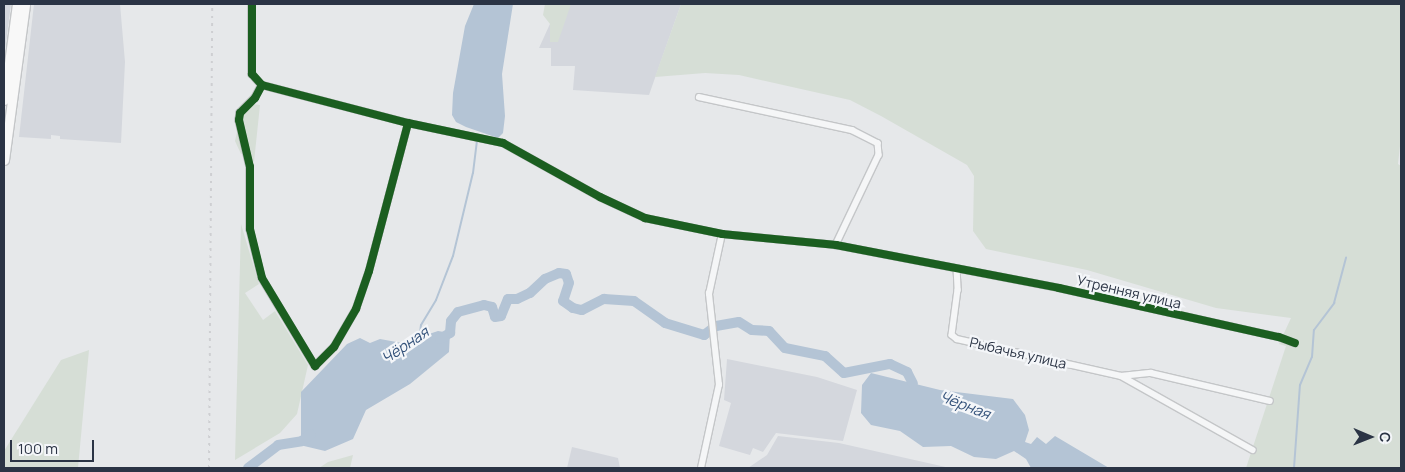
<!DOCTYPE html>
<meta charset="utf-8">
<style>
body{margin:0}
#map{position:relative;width:1405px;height:472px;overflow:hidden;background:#e6e8ea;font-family:Manrope,sans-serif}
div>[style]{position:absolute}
.built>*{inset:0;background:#d4d7dd}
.green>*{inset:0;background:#d6ded6}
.water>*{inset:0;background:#b4c4d5}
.stream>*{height:2px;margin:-1px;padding:0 1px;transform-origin:1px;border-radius:1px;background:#b4c4d5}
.river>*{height:10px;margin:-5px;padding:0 5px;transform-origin:5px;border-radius:5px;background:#b4c4d5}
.roads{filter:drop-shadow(1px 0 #c4c6c8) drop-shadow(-1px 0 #c4c6c8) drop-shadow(0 1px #c4c6c8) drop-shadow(0 -1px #c4c6c8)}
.street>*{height:5.5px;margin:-2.75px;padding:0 2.75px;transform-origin:2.75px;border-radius:2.75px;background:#f5f6f7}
.secondary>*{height:9px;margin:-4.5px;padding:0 4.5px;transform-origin:4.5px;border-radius:4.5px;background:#f8f8f8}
.rail>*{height:2px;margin-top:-1px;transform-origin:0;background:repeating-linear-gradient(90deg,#cecfd2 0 2.5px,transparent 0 7.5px)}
.cycleway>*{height:8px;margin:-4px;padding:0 4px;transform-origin:4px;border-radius:4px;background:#1b5e20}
span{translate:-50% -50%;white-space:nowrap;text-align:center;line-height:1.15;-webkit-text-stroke:4.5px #f4f6f9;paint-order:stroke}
.street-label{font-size:14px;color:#2b3445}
.water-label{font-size:15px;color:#34527a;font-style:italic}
.frame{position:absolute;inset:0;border:5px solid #2b3445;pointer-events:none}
.north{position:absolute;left:1345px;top:412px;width:50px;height:50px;-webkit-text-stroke:4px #f4f6f9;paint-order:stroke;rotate:91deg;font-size:14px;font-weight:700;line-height:20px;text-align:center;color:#2b3445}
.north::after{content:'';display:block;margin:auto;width:18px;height:22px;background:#2b3445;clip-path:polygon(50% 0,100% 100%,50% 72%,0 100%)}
.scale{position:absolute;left:10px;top:440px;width:84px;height:22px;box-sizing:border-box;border:2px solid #2b3445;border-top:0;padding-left:6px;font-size:15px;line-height:18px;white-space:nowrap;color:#2b3445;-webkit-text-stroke:4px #f4f6f9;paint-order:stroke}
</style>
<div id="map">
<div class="built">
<i style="clip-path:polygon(4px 4px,11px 4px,4px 57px)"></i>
<i style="clip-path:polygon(34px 4px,120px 4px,125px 62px,121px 143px,60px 139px,60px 136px,51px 135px,51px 139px,19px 137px)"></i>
<i style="clip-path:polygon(559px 4px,681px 4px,649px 95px,573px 90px,575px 66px,551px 66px,551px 48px,539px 48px)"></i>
<i style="clip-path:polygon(727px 359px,817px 377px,857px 390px,843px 441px,776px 433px,763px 452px,753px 448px,750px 455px,719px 446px,731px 403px,724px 400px)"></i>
<i style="clip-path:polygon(778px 436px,839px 443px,950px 468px,748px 468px,767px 455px)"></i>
<i style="clip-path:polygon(572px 447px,618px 458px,620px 468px,567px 468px)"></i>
</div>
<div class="green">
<i style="clip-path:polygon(545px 4px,571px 4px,558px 42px,550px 42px,550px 24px,543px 15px)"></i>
<i style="clip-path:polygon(681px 4px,1401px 4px,1401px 137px,1398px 164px,1401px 166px,1401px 468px,1246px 468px,1286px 346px,1279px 344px,1291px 318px,1216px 308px,1087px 270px,986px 249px,973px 231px,974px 176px,967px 165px,881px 116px,850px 100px,739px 75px,705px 73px,655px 77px)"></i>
<i style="clip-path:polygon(253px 104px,260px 105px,254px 162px,245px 153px,241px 154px,235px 141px,241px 115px)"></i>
<i style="clip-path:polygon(241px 224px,259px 284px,245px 293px,263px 320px,275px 311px,308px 365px,297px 414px,280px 433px,235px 460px)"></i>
<i style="clip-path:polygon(89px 350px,78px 468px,4px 468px,4px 451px,61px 360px)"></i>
<i style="clip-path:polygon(353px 455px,350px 468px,319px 468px,328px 462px)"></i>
</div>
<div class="water">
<i style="clip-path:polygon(474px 4px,513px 4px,502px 74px,505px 116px,503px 133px,498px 138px,466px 127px,456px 122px,452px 115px,453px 93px,465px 26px)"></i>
<i style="clip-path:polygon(438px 331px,450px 333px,449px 352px,410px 384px,366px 410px,353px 439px,325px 451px,304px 446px,301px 438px,301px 392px,347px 344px,360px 338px,370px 343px,380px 339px,402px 343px)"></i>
<i style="clip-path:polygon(871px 373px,940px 390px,1013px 399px,1025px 415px,1029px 430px,1025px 442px,1031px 444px,1037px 437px,1046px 444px,1055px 436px,1109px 468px,1031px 468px,1026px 459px,1014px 451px,996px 459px,974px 457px,951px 446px,923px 447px,900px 431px,871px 425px,861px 413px,862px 385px)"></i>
</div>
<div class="stream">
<i style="left:419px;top:341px;width:16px;rotate:-83deg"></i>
<i style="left:421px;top:325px;width:29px;rotate:-59deg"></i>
<i style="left:436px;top:300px;width:47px;rotate:-68.9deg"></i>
<i style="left:453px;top:256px;width:85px;rotate:-76.5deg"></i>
<i style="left:473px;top:173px;width:32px;rotate:-83deg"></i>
<i style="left:1294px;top:468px;width:83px;rotate:-85.9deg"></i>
<i style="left:1300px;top:385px;width:30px;rotate:-67deg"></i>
<i style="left:1312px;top:357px;width:27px;rotate:-86deg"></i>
<i style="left:1314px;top:330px;width:34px;rotate:-53deg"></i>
<i style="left:1334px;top:303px;width:47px;rotate:-75.1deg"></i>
</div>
<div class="river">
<i style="left:440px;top:339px;width:12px;rotate:-31deg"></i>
<i style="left:450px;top:333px;width:12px;rotate:-85deg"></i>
<i style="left:451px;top:321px;width:11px;rotate:-52deg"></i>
<i style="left:458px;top:312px;width:27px;rotate:-15deg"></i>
<i style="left:484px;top:305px;width:8px;rotate:14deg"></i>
<i style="left:492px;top:307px;width:10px;rotate:73deg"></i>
<i style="left:495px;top:317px;width:6px;rotate:-9deg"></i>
<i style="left:501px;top:316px;width:18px;rotate:-68deg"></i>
<i style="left:508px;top:299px;width:9px"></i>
<i style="left:517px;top:299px;width:14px;rotate:-25deg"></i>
<i style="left:530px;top:293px;width:21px;rotate:-43deg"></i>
<i style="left:545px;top:279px;width:15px;rotate:-23deg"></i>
<i style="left:559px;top:273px;width:7px;rotate:8deg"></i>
<i style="left:566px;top:274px;width:9px;rotate:72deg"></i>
<i style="left:569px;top:283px;width:19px;rotate:108deg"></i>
<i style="left:563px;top:301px;width:12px;rotate:35deg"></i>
<i style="left:573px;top:308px;width:9px;rotate:13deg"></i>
<i style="left:582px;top:310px;width:25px;rotate:-27deg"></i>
<i style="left:604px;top:299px;width:30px;rotate:4deg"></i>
<i style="left:634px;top:301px;width:38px;rotate:35deg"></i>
<i style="left:665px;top:323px;width:41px;rotate:17.1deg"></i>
<i style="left:704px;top:335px;width:15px;rotate:-37deg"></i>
<i style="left:716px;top:326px;width:23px;rotate:-10deg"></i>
<i style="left:739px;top:322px;width:15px;rotate:32deg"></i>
<i style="left:752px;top:330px;width:17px;rotate:3deg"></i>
<i style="left:769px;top:331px;width:23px;rotate:47deg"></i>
<i style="left:785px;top:348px;width:41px;rotate:11.3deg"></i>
<i style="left:825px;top:356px;width:25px;rotate:42deg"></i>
<i style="left:844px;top:373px;width:47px;rotate:-11.1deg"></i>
<i style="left:890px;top:364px;width:19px;rotate:25deg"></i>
<i style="left:907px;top:372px;width:13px;rotate:63deg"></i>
<i style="left:248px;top:468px;width:38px;rotate:-37deg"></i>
<i style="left:278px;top:445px;width:24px;rotate:-9deg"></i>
<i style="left:302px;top:441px;width:11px;rotate:-38deg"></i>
</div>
<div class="roads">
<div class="street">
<i style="left:252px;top:4px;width:70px;rotate:90deg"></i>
<i style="left:252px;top:74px;width:15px;rotate:48deg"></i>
<i style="left:262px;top:85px;width:151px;rotate:14.6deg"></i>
<i style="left:408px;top:123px;width:97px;rotate:11.9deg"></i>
<i style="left:503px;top:143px;width:111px;rotate:29.1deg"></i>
<i style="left:600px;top:197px;width:50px;rotate:25deg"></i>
<i style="left:645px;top:218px;width:79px;rotate:11.7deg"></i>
<i style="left:722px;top:234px;width:115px;rotate:5.5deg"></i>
<i style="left:836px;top:245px;width:227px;rotate:10.9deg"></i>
<i style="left:1059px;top:288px;width:225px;rotate:12.6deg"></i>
<i style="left:1279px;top:337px;width:17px;rotate:21deg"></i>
<i style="left:262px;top:85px;width:15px;rotate:118deg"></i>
<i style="left:255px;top:98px;width:21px;rotate:135deg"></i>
<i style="left:240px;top:113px;width:7px;rotate:98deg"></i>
<i style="left:239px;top:120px;width:48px;rotate:76.8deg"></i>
<i style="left:250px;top:167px;width:62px;rotate:90deg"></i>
<i style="left:250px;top:229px;width:50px;rotate:76.2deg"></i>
<i style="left:262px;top:278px;width:103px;rotate:58.9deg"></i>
<i style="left:315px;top:366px;width:27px;rotate:-45deg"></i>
<i style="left:334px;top:347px;width:44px;rotate:-59.9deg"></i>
<i style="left:356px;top:309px;width:40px;rotate:-71.1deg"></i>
<i style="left:369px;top:271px;width:153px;rotate:-75.2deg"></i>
<i style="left:699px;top:97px;width:157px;rotate:12.2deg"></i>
<i style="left:852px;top:130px;width:29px;rotate:27deg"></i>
<i style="left:878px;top:143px;width:12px;rotate:85deg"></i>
<i style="left:879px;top:155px;width:100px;rotate:115.5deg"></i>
<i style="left:957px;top:268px;width:22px;rotate:87deg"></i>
<i style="left:958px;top:290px;width:45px;rotate:97.6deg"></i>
<i style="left:952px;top:335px;width:6px;rotate:39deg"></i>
<i style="left:957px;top:339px;width:168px;rotate:12.7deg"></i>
<i style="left:1121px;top:376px;width:151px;rotate:29.3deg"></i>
<i style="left:1121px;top:376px;width:30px;rotate:-6deg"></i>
<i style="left:1151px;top:373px;width:122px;rotate:13.2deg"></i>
<i style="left:701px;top:468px;width:85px;rotate:-77.8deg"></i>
<i style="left:719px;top:385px;width:92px;rotate:-96.3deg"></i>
<i style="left:709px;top:294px;width:61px;rotate:-77.8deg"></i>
</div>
<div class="secondary">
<i style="left:4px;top:100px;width:97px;rotate:-82.3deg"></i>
<i style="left:4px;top:160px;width:157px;rotate:-82.3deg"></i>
</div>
</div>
<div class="rail">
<i style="left:209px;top:468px;width:464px;rotate:-89.6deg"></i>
</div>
<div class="cycleway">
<i style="left:252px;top:4px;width:70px;rotate:90deg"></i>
<i style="left:252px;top:74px;width:15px;rotate:48deg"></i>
<i style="left:262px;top:85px;width:151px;rotate:14.6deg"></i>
<i style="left:408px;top:123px;width:97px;rotate:11.9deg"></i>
<i style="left:503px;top:143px;width:111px;rotate:29.1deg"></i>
<i style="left:600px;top:197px;width:50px;rotate:25deg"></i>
<i style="left:645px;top:218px;width:79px;rotate:11.7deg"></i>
<i style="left:722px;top:234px;width:115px;rotate:5.5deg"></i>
<i style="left:836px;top:245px;width:227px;rotate:10.9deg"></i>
<i style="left:1059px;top:288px;width:225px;rotate:12.6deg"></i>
<i style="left:1279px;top:337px;width:17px;rotate:21deg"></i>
<i style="left:262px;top:85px;width:15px;rotate:118deg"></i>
<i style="left:255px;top:98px;width:21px;rotate:135deg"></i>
<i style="left:240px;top:113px;width:7px;rotate:98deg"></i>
<i style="left:239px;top:120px;width:48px;rotate:76.8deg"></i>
<i style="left:250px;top:167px;width:62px;rotate:90deg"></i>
<i style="left:250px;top:229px;width:50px;rotate:76.2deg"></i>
<i style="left:262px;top:278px;width:103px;rotate:58.9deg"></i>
<i style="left:315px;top:366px;width:27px;rotate:-45deg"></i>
<i style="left:334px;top:347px;width:44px;rotate:-59.9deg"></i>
<i style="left:356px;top:309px;width:40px;rotate:-71.1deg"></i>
<i style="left:369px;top:271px;width:153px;rotate:-75.2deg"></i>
</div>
<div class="street-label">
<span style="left:1129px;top:292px;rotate:13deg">Утренняя улица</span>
<span style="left:1018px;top:353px;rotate:13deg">Рыбачья улица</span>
</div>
<div class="water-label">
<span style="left:405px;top:345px;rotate:-34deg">Чёрная</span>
<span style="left:965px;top:405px;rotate:21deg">Чёрная</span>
</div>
<div class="frame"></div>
<div class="north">С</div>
<div class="scale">100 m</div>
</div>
